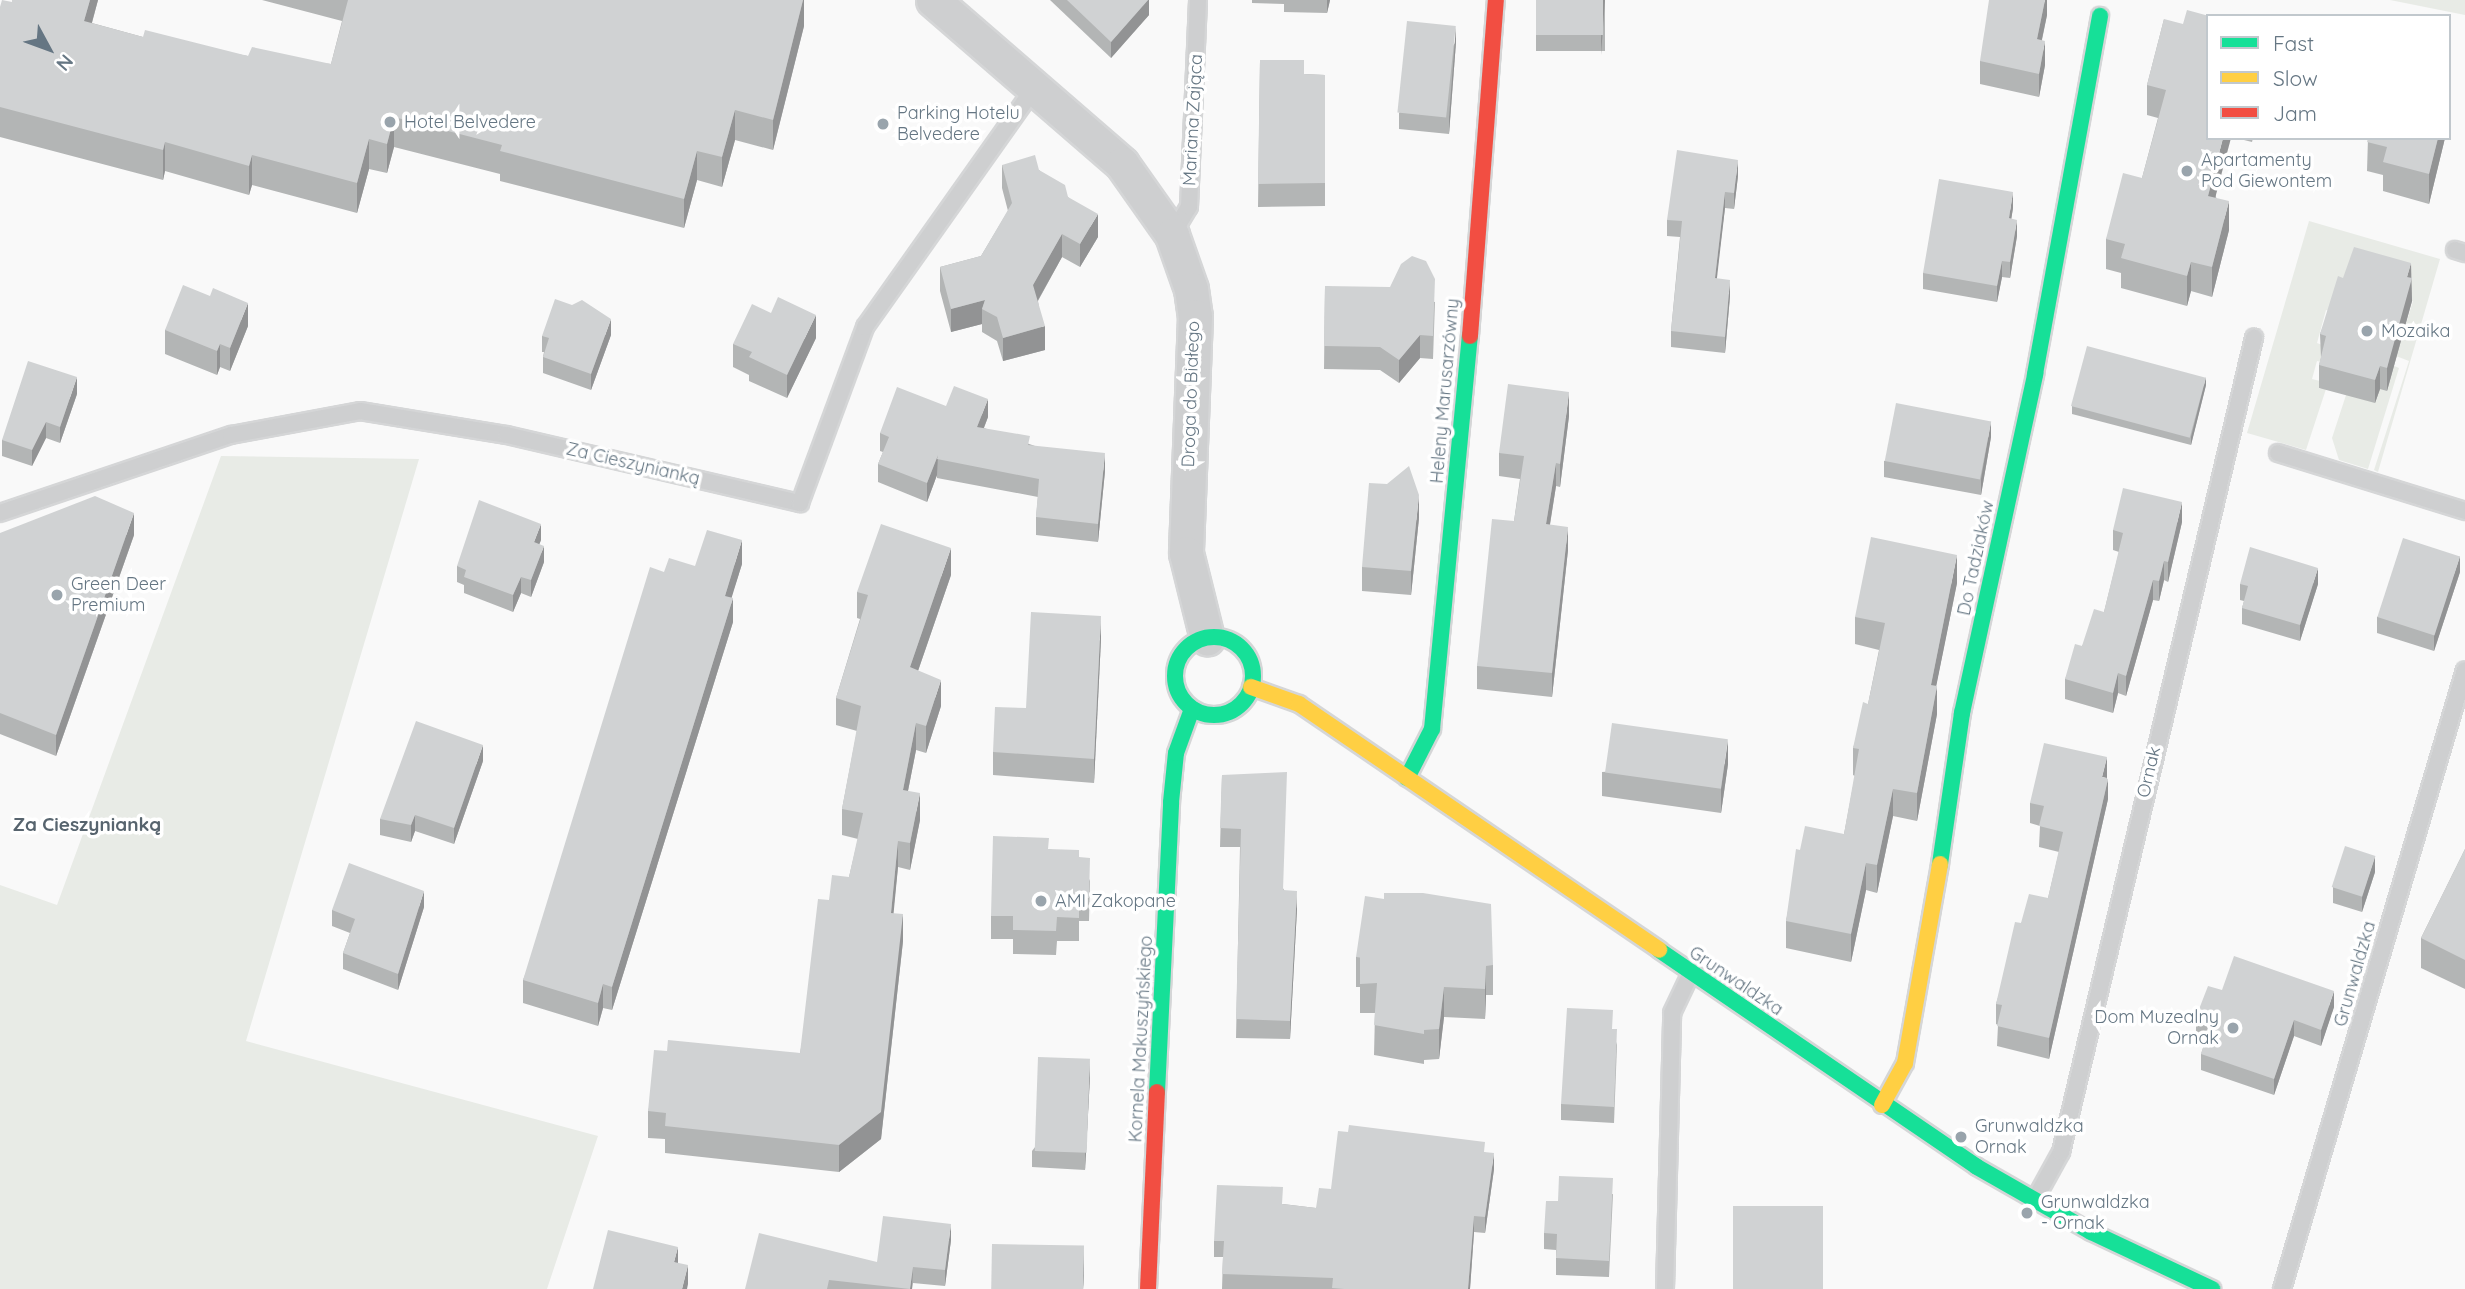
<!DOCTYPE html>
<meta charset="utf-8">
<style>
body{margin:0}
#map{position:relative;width:2465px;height:1289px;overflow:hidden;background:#f9f9f9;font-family:Quicksand,sans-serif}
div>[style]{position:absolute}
.green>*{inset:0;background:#e8ebe6}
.roads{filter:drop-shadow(2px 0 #d5d6d7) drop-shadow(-2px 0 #d5d6d7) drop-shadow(0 2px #d5d6d7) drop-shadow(0 -2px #d5d6d7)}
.lane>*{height:16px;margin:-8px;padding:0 8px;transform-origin:8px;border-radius:8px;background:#cecfd0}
.street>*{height:33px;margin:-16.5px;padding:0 16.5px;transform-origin:16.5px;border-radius:16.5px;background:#cecfd0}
.fast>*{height:16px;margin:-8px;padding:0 8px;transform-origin:8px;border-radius:8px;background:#16e098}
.fast>.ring{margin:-8px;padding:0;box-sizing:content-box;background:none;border:16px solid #16e098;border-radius:50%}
.slow>*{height:16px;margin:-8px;padding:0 8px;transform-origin:8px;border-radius:8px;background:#ffcf43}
.jam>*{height:16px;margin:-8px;padding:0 8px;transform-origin:8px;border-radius:8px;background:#f24e42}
.wall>*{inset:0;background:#b3b5b5;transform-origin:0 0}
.shaded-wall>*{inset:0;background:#929394}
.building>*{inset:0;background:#d0d2d3;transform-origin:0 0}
.dots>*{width:19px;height:19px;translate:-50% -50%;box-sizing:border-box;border:4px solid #fff;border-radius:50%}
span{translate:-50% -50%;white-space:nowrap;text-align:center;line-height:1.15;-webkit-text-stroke:7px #fff;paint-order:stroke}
.poi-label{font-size:18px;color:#657683}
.left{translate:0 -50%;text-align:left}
.right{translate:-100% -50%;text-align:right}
.street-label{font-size:18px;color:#657683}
.neighbourhood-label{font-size:19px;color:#57646e;font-weight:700}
.legend{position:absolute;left:2206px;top:14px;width:245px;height:126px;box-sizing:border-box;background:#fff;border:2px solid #c1c8cd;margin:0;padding:9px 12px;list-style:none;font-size:21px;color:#657683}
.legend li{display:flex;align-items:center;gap:14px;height:35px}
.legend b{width:35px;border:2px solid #c1c8cd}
.north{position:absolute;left:14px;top:14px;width:70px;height:70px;-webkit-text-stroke:5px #fff;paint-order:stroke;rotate:131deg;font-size:19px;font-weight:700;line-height:28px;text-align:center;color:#657683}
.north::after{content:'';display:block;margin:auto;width:24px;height:32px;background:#657683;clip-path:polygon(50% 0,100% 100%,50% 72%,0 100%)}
</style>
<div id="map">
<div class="green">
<i style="clip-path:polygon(2390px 0,2465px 0,2465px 15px)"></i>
<i style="clip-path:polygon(2309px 221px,2440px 259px,2378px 472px,2374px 470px,2409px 361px,2396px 356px,2413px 301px,2337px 313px,2326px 310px,2317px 343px,2327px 347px,2329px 364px,2317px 361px,2312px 379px,2324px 382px,2319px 389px,2327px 386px,2306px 450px,2247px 433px)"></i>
<i style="clip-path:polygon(2392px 365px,2399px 368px,2368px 469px,2339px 460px,2332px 438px,2347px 392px,2374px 397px)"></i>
<i style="clip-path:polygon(221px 456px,419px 459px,246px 1041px,598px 1136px,547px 1289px,0 1289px,0 885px,57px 905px)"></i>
</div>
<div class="roads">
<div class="lane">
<i style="left:1172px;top:235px;width:33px;rotate:-59deg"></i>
<i style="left:1189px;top:207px;width:207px;rotate:-87.5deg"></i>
<i style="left:2455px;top:250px;width:10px;rotate:17deg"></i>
<i style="left:2278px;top:453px;width:196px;rotate:17.2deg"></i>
<i style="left:0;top:513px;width:244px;rotate:-18.7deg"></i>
<i style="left:231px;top:435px;width:131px;rotate:-10.5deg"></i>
<i style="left:360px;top:411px;width:149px;rotate:9.3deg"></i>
<i style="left:507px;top:435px;width:301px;rotate:13.1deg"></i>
<i style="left:800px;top:503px;width:188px;rotate:-69.7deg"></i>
<i style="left:865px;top:327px;width:294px;rotate:-54.7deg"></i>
<i style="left:2034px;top:1201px;width:56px;rotate:-61.1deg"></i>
<i style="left:2061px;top:1152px;width:837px;rotate:-76.66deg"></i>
<i style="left:1665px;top:1289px;width:276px;rotate:-88.5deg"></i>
<i style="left:1672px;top:1013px;width:44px;rotate:-64.6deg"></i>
<i style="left:2282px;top:1289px;width:645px;rotate:-73.53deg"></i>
</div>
<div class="street">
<i style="left:933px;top:0;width:250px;rotate:40.9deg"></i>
<i style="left:1122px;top:164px;width:87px;rotate:54.8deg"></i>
<i style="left:1172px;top:235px;width:57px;rotate:70.6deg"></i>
<i style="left:1191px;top:289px;width:27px;rotate:82deg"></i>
<i style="left:1195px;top:316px;width:237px;rotate:92.2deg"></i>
<i style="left:1186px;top:553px;width:88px;rotate:76.1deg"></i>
</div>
<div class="fast">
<i class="ring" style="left:1175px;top:637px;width:62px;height:62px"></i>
<i style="left:1407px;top:778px;width:55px;rotate:-63deg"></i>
<i style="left:1432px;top:729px;width:395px;rotate:-84.5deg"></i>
<i style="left:1940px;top:864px;width:153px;rotate:-81.7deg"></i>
<i style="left:1962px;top:713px;width:347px;rotate:-77.8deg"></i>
<i style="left:2035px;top:374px;width:364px;rotate:-79.7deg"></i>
<i style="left:1659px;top:950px;width:385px;rotate:34.3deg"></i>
<i style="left:1977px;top:1167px;width:131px;rotate:29.7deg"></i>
<i style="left:2091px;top:1232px;width:134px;rotate:25.2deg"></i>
<i style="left:1157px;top:1092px;width:290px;rotate:-87.2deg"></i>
<i style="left:1171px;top:802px;width:49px;rotate:-84.2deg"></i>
<i style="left:1176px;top:753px;width:47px;rotate:-70deg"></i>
</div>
<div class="slow">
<i style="left:1251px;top:687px;width:51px;rotate:19.5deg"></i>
<i style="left:1299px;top:704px;width:436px;rotate:34.3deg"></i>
<i style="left:1882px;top:1105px;width:48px;rotate:-61.3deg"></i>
<i style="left:1905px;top:1063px;width:202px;rotate:-80deg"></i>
</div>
<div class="jam">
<i style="left:1470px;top:336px;width:337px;rotate:-85.6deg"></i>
<i style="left:1148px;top:1289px;width:197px;rotate:-87.4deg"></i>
</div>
</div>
<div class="wall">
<i style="clip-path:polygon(12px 0,98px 0,92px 23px,143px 37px,248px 56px,331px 64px,342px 21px,262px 0,804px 0,804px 26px,773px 150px,735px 140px,722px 187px,697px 180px,684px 228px,500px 181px,500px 174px,394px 147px,387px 173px,369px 169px,357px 213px,252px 185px,249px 195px,165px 171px,163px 180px,0 137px,0 7px,12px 2px)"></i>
<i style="clip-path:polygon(1050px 0,1149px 0,1149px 15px,1111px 58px)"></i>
<i style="clip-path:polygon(1252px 0,1330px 0,1329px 5px,1327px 13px,1284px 12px,1284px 4px,1252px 3px)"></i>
<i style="left:1536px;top:0;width:69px;height:51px"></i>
<i style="clip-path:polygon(2047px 0,2047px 15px,2042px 40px,2045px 65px,2039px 97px,1980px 84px,1980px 61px)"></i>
<i style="clip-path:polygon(2164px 19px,2216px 197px,2229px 230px,2212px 297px,2191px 291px,2187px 306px,2121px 288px,2121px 273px,2106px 269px,2106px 239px,2142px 178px,2158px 118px,2147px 115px,2147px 85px)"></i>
<i style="clip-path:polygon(1456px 42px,1449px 134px,1399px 129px,1399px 113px)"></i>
<i style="clip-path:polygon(1260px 60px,1304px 74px,1325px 75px,1325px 206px,1258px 207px)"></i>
<i style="clip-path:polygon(2236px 138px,2253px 138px,2252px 142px)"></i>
<i style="clip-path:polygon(2368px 138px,2445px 138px,2429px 204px,2383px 191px,2383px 175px,2367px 171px)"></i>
<i style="clip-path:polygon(1002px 165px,1039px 170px,1068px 197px,1098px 237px,1080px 267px,1062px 257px,1038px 301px,1045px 350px,1003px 361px,997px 341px,982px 332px,982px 324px,951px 332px,940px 291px,940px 267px,981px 256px,1008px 211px,1002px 188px)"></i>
<i style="clip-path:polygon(1738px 176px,1734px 209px,1725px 208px,1716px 279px,1730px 296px,1725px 353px,1671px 347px,1671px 331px,1680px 237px,1667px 236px,1667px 220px)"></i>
<i style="clip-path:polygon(2013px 208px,2011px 219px,2017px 236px,2010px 278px,2002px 277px,1997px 302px,1923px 289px,1923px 273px)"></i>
<i style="clip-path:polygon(2343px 278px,2411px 278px,2412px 301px,2387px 391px,2380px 389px,2375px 403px,2319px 388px,2319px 365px,2321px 358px,2320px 334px)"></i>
<i style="clip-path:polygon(1325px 286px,1435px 302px,1433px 359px,1420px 358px,1399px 383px,1380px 370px,1324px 369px)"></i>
<i style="clip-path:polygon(210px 296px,248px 326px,230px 371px,220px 367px,217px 375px,165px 354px,165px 330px)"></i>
<i style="clip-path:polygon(611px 335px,591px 390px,543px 373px,543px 357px,544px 352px,542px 352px,542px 336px)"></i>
<i style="clip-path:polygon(816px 338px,787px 398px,749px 381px,749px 375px,733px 367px,733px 344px)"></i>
<i style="clip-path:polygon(2206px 385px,2191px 445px,2072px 414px,2072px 406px)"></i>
<i style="clip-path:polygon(77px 394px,60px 443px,46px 438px,32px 466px,2px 456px,2px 440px)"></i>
<i style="clip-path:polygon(946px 406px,988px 417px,984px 428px,1105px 471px,1098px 542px,1036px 535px,1036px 517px,1038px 497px,937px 478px,937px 475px,927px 502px,878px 482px,878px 464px,883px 452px,880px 451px,880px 433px)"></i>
<i style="clip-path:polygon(1569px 416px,1560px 487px,1556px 486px,1550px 525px,1568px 550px,1552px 697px,1477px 689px,1477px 666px,1514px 521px,1520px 479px,1499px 476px,1499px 453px)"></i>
<i style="clip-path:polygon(1991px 437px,1981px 495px,1884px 477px,1884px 461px)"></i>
<i style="clip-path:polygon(1419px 518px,1411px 595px,1362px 591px,1362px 567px)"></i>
<i style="clip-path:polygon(2182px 522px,2168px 582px,2164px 580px,2159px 601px,2153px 600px,2126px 696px,2118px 693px,2113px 713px,2065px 699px,2065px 679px,2082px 646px,2104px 612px,2119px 552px,2113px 550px,2113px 530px)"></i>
<i style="clip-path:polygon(0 533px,134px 535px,56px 756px,0 734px)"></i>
<i style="clip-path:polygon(541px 540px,539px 544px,544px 562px,531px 597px,521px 593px,513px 612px,464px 593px,464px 585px,457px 582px,457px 566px)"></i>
<i style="clip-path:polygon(742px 564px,731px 598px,733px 622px,612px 1010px,603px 1008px,598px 1026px,523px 1003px,523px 980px,695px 566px)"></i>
<i style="clip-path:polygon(2460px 572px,2434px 651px,2377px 633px,2377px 617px)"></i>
<i style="clip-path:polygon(951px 575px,918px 671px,941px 706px,926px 753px,916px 750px,908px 791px,920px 820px,910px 870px,898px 867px,893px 913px,903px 941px,881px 1139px,839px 1172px,665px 1153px,665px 1139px,648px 1138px,648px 1111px,667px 1051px,800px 1053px,829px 900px,849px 877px,858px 839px,842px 835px,842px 809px,857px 731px,836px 725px,836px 698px,860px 619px,857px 618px,857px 592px)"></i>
<i style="clip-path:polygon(1957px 583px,1936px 686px,1937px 714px,1917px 821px,1893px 816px,1877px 893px,1866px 890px,1851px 962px,1786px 948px,1786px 921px,1800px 850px,1844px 834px,1855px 776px,1853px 775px,1853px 748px,1868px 704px,1879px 650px,1855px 644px,1855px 617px)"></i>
<i style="clip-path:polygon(2240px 584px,2318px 584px,2300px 641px,2242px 624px,2242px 608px,2244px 601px,2240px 600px)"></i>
<i style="clip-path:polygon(1101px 639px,1094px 783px,993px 775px,993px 752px,1026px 708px)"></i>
<i style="clip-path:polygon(483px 761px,454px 844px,415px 831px,411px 842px,380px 835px,380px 819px)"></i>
<i style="clip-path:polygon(1728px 764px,1721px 813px,1602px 796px,1602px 772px)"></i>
<i style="clip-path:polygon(1222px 775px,1284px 890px,1297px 909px,1290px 1039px,1236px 1038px,1240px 847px,1220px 847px)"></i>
<i style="clip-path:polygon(2107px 778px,2108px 799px,2049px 1059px,1997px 1046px,1998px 1025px,1996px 1024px,1996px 1004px,2021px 923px,2048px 898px,2059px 852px,2039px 847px,2040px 826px,2030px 823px,2030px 803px)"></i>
<i style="clip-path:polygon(1049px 849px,1079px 857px,1090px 881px,1089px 921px,1079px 921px,1079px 941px,1057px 941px,1056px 955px,1013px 954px,1013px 939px,991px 939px,991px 916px)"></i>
<i style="clip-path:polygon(2465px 849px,2465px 989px,2421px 968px,2421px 938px)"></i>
<i style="clip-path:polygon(2375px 872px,2362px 912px,2333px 903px,2333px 887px)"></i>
<i style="clip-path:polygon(424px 907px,398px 990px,343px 969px,343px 953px,350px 933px,332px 926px,332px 910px)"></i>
<i style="clip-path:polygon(1356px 957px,1493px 965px,1493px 995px,1486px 995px,1485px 1019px,1444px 1017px,1439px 1059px,1424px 1060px,1424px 1064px,1374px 1055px,1375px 1013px,1360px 1013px,1360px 987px,1356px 987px)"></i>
<i style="clip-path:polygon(2222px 990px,2334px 1007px,2321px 1046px,2294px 1036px,2274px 1095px,2201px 1070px,2201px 1054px,2207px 1036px,2196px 1033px,2196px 1017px)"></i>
<i style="clip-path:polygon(1612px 1029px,1617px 1045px,1614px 1123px,1561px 1120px,1561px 1104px)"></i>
<i style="clip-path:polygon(1090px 1076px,1085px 1170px,1032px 1167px,1032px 1151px)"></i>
<i style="clip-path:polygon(1485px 1152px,1494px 1169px,1485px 1233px,1474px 1232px,1470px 1289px,1222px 1289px,1223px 1257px,1214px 1257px,1214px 1241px,1283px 1204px,1316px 1208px,1331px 1189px)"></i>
<i style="clip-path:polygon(1613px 1194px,1609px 1277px,1556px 1275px,1556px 1250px,1544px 1249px,1544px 1233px,1558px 1201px)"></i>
<i style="clip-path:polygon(951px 1240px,945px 1286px,913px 1283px,912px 1289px,745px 1289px,877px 1262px)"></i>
<i style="clip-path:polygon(992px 1244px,1084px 1275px,1083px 1289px,993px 1289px)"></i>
</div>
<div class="shaded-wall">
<i style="clip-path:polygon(90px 0,98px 0,84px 51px,84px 21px)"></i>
<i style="clip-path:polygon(803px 0,804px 0,804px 26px,773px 150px,773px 120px)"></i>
<i style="clip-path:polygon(1148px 0,1149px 0,1149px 15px,1111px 58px,1111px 42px)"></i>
<i style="clip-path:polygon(1327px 0,1330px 0,1327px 13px)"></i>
<i style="clip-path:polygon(1603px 0,1605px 0,1601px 55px,1601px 39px)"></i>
<i style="clip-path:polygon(2045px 0,2047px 0,2047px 15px,2037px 62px,2037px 39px)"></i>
<i style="clip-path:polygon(1456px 26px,1456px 42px,1449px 134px,1449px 118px)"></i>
<i style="clip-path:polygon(2045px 41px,2045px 65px,2039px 97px,2039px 74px)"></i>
<i style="clip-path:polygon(735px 110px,735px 140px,722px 187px,722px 157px)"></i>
<i style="clip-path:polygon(394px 117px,394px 147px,387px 173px,387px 144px)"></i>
<i style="clip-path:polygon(2223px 138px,2231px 138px,2208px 225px,2208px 196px)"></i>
<i style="clip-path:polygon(2438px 138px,2445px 138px,2429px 204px,2429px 174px)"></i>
<i style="clip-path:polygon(369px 139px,369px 169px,357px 213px,357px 183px)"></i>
<i style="clip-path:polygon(165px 142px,165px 171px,163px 180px,163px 150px)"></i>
<i style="clip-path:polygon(697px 151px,697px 180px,684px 228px,684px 199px)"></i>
<i style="clip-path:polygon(252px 155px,252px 185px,249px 195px,249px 166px)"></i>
<i style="clip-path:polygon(1738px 160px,1738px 176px,1734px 209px,1734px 193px)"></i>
<i style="clip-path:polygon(1725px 192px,1725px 208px,1715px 295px,1715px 278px)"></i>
<i style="clip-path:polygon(2013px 192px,2013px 208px,2009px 234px,2009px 218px)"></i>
<i style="clip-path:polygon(2229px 201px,2229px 230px,2212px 297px,2212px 267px)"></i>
<i style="clip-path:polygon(1098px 214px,1098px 237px,1080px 267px,1080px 244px)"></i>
<i style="clip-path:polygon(2017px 220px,2017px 236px,2010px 278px,2010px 262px)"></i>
<i style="clip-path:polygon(1062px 234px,1062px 257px,1033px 309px,1033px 285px)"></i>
<i style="clip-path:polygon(2002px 261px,2002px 277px,1997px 302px,1997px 286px)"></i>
<i style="clip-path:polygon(2191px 262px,2191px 291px,2187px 306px,2187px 276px)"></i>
<i style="clip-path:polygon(2411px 263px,2412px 301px,2387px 391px,2387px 368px,2407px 277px)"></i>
<i style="clip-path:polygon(1730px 280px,1730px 296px,1725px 353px,1725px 337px)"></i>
<i style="clip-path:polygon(985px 300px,982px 309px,982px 324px,951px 332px,951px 309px)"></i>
<i style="clip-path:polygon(248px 303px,248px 326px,230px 371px,230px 348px)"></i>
<i style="clip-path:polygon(816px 315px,816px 338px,787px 398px,787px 375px)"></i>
<i style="clip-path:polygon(611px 319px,611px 335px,591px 390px,591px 374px)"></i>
<i style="clip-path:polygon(1045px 326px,1045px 350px,1003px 361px,1003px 338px)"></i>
<i style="clip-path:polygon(1420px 335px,1420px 358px,1399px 383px,1399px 360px)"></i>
<i style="clip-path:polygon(220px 344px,220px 367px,217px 375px,217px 351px)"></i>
<i style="clip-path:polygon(2380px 366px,2380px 389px,2375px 403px,2375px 380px)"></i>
<i style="clip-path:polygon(77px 377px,77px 394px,60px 443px,60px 427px)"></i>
<i style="clip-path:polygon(2206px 377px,2206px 385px,2191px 445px,2191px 437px)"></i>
<i style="clip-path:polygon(1569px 392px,1569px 416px,1560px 487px,1560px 464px)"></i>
<i style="clip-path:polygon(988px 399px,988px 417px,977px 445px,977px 427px)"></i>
<i style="clip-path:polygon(1991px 421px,1991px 437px,1981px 495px,1981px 479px)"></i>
<i style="clip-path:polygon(46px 422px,46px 438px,32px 466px,32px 450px)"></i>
<i style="clip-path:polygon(1105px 453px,1105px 471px,1098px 542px,1098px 524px)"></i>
<i style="clip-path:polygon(938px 455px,937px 475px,927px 502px,927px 483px)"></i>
<i style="clip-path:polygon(1556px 463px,1556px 486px,1546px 548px,1546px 524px)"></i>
<i style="clip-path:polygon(1419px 495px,1419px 518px,1411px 595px,1411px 571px)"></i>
<i style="clip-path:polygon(2182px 502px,2182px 522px,2168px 582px,2168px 562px)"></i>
<i style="clip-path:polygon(134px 513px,134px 535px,56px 756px,56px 735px)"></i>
<i style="clip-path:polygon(541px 524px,541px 540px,534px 558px,534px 542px)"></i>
<i style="clip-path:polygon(1568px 527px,1568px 550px,1552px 697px,1552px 673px)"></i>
<i style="clip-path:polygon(742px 540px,742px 564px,725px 619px,725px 596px)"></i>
<i style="clip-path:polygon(544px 546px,544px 562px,531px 597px,531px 580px)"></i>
<i style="clip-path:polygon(951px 548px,951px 575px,910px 694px,910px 667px)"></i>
<i style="clip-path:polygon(1957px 555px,1957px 583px,1931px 712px,1931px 685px)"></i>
<i style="clip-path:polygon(2460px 556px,2460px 572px,2434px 651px,2434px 635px)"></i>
<i style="clip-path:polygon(2164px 561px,2164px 580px,2159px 601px,2159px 581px)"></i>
<i style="clip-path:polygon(2318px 568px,2318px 584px,2300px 641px,2300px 625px)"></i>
<i style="clip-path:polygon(521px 577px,521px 593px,513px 612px,513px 595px)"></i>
<i style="clip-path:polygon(2153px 580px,2153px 600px,2126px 696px,2126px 676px)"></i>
<i style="clip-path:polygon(733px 598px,733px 622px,612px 1010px,612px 987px)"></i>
<i style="clip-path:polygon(1101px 616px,1101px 639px,1094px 783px,1094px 759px)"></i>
<i style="clip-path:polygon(2118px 673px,2118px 693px,2113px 713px,2113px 693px)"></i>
<i style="clip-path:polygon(941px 680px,941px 706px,926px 753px,926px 726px)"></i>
<i style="clip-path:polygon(1937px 686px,1937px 714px,1917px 821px,1917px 793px)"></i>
<i style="clip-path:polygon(916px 723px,916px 750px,903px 816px,903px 790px)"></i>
<i style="clip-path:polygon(1728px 740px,1728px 764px,1721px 813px,1721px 789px)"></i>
<i style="clip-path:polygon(483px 745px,483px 761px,454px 844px,454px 828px)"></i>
<i style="clip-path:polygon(2107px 757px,2107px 778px,2102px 777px)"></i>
<i style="clip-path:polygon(2108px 779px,2108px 799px,2049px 1059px,2049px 1038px)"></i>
<i style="clip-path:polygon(1893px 789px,1893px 816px,1877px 893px,1877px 865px)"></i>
<i style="clip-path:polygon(920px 793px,920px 820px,910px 870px,910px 843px)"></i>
<i style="clip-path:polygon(415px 815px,415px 831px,411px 842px,411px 825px)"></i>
<i style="clip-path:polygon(898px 841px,898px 867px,891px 940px,891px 913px)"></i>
<i style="clip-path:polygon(2375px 856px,2375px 872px,2362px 912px,2362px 896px)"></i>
<i style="clip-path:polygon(1866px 863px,1866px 890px,1851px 962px,1851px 934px)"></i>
<i style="clip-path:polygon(424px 891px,424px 907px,398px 990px,398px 974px)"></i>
<i style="clip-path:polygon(1297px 891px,1297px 909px,1290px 1039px,1290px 1021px)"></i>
<i style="clip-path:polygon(903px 914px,903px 941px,881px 1139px,839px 1172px,839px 1145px)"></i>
<i style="clip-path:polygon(1486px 966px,1486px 995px,1485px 1019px,1485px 989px)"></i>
<i style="clip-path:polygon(603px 984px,603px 1008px,598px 1026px,598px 1003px)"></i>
<i style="clip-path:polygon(1444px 987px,1444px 1017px,1439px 1059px,1439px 1029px)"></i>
<i style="clip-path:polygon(2334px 991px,2334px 1007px,2321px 1046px,2321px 1030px)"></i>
<i style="clip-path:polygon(2294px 1020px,2294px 1036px,2274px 1095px,2274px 1079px)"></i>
<i style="clip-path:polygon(1090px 1059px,1090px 1076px,1085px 1170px,1085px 1154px)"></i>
<i style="clip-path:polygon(1494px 1153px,1494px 1169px,1485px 1233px,1485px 1217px)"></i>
<i style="clip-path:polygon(1474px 1216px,1474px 1232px,1470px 1289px,1468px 1289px)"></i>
<i style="clip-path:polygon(951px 1224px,951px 1240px,945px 1286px,945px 1270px)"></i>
<i style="clip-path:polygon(1084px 1245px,1084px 1275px,1083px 1289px,1082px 1289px)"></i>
<i style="clip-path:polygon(678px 1247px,678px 1266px,674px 1262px)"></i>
<i style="clip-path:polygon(688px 1265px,688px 1284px,687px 1289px,682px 1289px)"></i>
<i style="clip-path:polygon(913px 1267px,912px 1289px,910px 1289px)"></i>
</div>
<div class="building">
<i style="clip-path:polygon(2px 0,12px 2px,12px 0,90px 0,84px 21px,143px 37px,145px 30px,248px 56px,252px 47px,331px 64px,348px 0,803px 0,773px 120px,735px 110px,722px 157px,697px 151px,684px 199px,500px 151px,502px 145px,394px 117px,387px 144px,369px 139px,357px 183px,252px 155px,249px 166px,165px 142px,163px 150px,0 107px,0 7px)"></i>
<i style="clip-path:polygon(1067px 0,1148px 0,1111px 42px)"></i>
<i style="left:1536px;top:0;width:67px;height:35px"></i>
<i style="clip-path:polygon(1989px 0,2045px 0,2037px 39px,2045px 41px,2039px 74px,1980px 61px)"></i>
<i style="clip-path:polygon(2187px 10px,2209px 16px,2208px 16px,2208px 138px,2223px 138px,2208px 196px,2229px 201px,2212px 267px,2191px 262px,2187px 276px,2121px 258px,2125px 244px,2106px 239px,2123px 173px,2142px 178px,2166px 90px,2147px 85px,2164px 19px,2183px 24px)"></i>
<i style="left:1407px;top:21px;width:49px;height:92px;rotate:6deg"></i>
<i style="clip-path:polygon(1260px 60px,1304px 60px,1304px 74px,1325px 75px,1325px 183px,1258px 184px)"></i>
<i style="clip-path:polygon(2368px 138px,2438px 138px,2429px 174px,2383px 162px,2387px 147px,2367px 142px)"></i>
<i style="clip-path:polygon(1677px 150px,1738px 160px,1734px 193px,1725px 192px,1715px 278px,1730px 280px,1725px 337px,1671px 331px,1682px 221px,1667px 220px)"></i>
<i style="clip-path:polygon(1035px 155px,1039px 170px,1065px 185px,1068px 197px,1098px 214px,1080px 244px,1062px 234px,1033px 285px,1045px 326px,1003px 338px,997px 317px,982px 309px,985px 300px,951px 309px,940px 267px,981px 256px,1012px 203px,1002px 165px)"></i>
<i style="clip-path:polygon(1939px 179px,2013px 192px,2009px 218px,2017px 220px,2010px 262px,2002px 261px,1997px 286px,1923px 273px)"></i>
<i style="clip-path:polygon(2354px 247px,2411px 263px,2407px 277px,2412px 278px,2387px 368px,2380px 366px,2375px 380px,2319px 365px,2326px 336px,2320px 334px,2338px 276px,2343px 278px)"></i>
<i style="clip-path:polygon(1412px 256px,1426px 261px,1435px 279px,1433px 336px,1420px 335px,1399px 360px,1380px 347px,1324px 346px,1325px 286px,1390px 287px,1401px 264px)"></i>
<i style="clip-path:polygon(183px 285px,210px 296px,213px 288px,248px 303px,230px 348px,220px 344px,217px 351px,165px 330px)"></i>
<i style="clip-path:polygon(778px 297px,816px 315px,787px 375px,749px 357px,752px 352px,733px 344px,752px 304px,771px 313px)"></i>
<i style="clip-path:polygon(555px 299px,572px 305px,582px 300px,611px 319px,591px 374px,543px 357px,549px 338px,542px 336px)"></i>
<i style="left:2087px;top:346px;width:123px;height:62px;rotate:15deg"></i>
<i style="clip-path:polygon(28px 361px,77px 377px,60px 427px,46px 422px,32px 450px,2px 440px)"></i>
<i style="clip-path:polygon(1508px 384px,1569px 392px,1560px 464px,1556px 463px,1546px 524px,1568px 527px,1552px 673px,1477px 666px,1492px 519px,1514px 521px,1524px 456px,1499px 453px)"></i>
<i style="clip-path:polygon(954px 386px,988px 399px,977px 427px,1030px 436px,1028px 445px,1105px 453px,1098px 524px,1036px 517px,1039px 479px,937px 459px,938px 455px,927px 483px,878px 464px,889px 437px,880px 433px,897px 387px,946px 406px)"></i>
<i style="left:1896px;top:403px;width:97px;height:59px;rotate:11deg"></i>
<i style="clip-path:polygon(1409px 466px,1419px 495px,1411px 571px,1362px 567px,1369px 483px,1387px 484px)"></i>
<i style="clip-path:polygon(2123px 488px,2182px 502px,2168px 562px,2164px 561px,2159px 581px,2153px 580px,2126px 676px,2118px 673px,2113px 693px,2065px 679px,2075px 644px,2082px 646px,2094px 609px,2104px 612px,2123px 533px,2113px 530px)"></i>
<i style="clip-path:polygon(95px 496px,134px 513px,56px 735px,0 713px,0 533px)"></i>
<i style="clip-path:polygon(479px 500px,541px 524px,534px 542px,544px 546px,531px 580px,521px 577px,513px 595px,464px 577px,466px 570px,457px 566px)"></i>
<i style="clip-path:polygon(881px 524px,951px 548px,910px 667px,941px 680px,926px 726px,916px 723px,903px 790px,920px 793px,910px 843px,898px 841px,891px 913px,903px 914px,881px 1112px,839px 1145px,665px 1126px,666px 1113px,648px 1111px,654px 1050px,667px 1051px,668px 1040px,800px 1053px,818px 899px,829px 900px,832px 875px,849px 877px,863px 813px,842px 809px,861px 706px,836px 698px,868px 595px,857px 592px)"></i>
<i style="clip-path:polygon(707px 530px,742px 540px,725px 596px,733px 598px,612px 987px,603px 984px,598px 1003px,523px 980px,650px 567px,664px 572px,669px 558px,695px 566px)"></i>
<i style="clip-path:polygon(1871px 537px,1957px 555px,1931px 685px,1937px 686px,1917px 793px,1893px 789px,1877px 865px,1866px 863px,1851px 934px,1786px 921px,1796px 849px,1800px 850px,1805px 826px,1844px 834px,1859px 749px,1853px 748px,1863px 702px,1868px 704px,1885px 623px,1855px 617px)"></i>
<i style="left:2403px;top:538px;width:60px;height:83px;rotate:18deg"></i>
<i style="clip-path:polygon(2250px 547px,2318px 568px,2300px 625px,2242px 608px,2248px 586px,2240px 584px)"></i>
<i style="clip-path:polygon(1031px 612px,1101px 616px,1094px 759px,993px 752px,995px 707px,1026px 708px)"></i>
<i style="clip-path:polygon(416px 721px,483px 745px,454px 828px,415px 815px,411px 825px,380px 819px)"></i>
<i style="left:1612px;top:723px;width:117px;height:50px;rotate:8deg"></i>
<i style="clip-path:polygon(2044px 743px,2107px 757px,2102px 777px,2108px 779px,2049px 1038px,1997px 1026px,2002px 1005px,1996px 1004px,2015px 922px,2021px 923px,2029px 894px,2048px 898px,2063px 832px,2039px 826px,2044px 806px,2030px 803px)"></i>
<i style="clip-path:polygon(1287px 772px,1283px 890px,1297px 891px,1290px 1021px,1236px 1019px,1241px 829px,1220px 828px,1222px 775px)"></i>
<i style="clip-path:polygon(993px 836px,1049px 838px,1048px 849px,1079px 850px,1079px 857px,1090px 858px,1089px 898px,1079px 897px,1079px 918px,1057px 917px,1056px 931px,1013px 930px,1013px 916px,991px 916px)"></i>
<i style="left:2345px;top:846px;width:32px;height:43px;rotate:18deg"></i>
<i style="clip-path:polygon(2465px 849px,2465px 960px,2421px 938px)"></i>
<i style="clip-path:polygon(349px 863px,424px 891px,398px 974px,343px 953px,355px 919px,332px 910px)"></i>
<i style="clip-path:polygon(1384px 893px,1423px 893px,1491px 904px,1493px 965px,1486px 966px,1485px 989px,1444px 987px,1439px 1029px,1424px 1030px,1424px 1034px,1374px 1025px,1377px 983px,1360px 984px,1360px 957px,1356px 957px,1365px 896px,1384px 899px)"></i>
<i style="clip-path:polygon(2234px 956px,2334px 991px,2321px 1030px,2294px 1020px,2274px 1079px,2201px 1054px,2211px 1022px,2196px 1017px,2208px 986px,2222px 990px)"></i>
<i style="clip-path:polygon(1567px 1008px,1613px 1010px,1612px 1029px,1617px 1029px,1614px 1107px,1561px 1104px)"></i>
<i style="left:1038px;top:1057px;width:52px;height:94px;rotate:2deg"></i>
<i style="clip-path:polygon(1349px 1125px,1485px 1142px,1484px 1152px,1494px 1153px,1485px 1217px,1474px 1216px,1468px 1289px,1344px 1289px,1332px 1288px,1333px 1278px,1222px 1274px,1224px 1241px,1214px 1241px,1217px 1185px,1283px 1187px,1282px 1204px,1316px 1208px,1319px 1188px,1331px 1189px,1338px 1131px,1348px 1132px)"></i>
<i style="clip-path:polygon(1559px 1176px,1613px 1178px,1609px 1261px,1556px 1258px,1557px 1234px,1544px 1233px,1546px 1201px,1558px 1201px)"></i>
<i style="left:1823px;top:1206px;width:83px;height:90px;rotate:90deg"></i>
<i style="clip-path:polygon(883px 1216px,951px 1224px,945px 1270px,913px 1267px,910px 1289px,829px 1280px,827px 1289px,745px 1289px,759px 1233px,877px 1262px)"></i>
<i style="clip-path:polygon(608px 1230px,678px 1247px,674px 1262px,688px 1265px,682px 1289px,593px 1289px)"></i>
<i style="left:992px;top:1244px;width:92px;height:45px;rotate:1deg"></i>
</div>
<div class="dots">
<i style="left:390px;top:122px;background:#99a4ac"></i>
<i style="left:883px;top:124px;background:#99a4ac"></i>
<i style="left:2187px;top:171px;background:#99a4ac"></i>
<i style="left:2367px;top:331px;background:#99a4ac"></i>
<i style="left:57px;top:595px;background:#99a4ac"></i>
<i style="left:1041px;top:901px;background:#99a4ac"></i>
<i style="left:2233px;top:1028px;background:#99a4ac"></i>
<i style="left:1961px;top:1137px;background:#99a4ac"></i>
<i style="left:2027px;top:1213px;background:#99a4ac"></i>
</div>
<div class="poi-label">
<span class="left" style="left:897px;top:124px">Parking Hotelu<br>Belvedere</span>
<span class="left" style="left:404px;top:122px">Hotel Belvedere</span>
<span class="left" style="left:2201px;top:171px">Apartamenty<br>Pod Giewontem</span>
<span class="left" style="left:2381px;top:331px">Mozaika</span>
<span class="left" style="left:71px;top:595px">Green Deer<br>Premium</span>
<span class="left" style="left:1055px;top:901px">AMI Zakopane</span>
<span class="right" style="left:2219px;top:1028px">Dom Muzealny<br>Ornak</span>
<span class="left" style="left:1975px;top:1137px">Grunwaldzka<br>Ornak</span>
<span class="left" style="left:2041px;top:1213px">Grunwaldzka<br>- Ornak</span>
</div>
<div class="street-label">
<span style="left:1193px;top:120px;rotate:-87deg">Mariana Zająca</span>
<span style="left:1445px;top:391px;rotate:-85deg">Heleny Marusarzówny</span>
<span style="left:1191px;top:394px;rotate:-88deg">Droga do Białego</span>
<span style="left:633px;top:464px;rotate:13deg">Za Cieszynianką</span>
<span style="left:1976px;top:558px;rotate:-78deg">Do Tadziaków</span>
<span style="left:2149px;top:772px;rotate:-77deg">Ornak</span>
<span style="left:2355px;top:974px;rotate:-74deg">Grunwaldzka</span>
<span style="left:1736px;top:981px;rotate:34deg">Grunwaldzka</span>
<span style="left:1141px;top:1039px;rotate:-87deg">Kornela Makuszyńskiego</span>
</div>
<div class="neighbourhood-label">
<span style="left:87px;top:825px">Za Cieszynianką</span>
</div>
<ul class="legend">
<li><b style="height:9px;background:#16e098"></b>Fast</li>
<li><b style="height:9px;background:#ffcf43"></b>Slow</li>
<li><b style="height:9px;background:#f24e42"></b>Jam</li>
</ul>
<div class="north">N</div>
</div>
